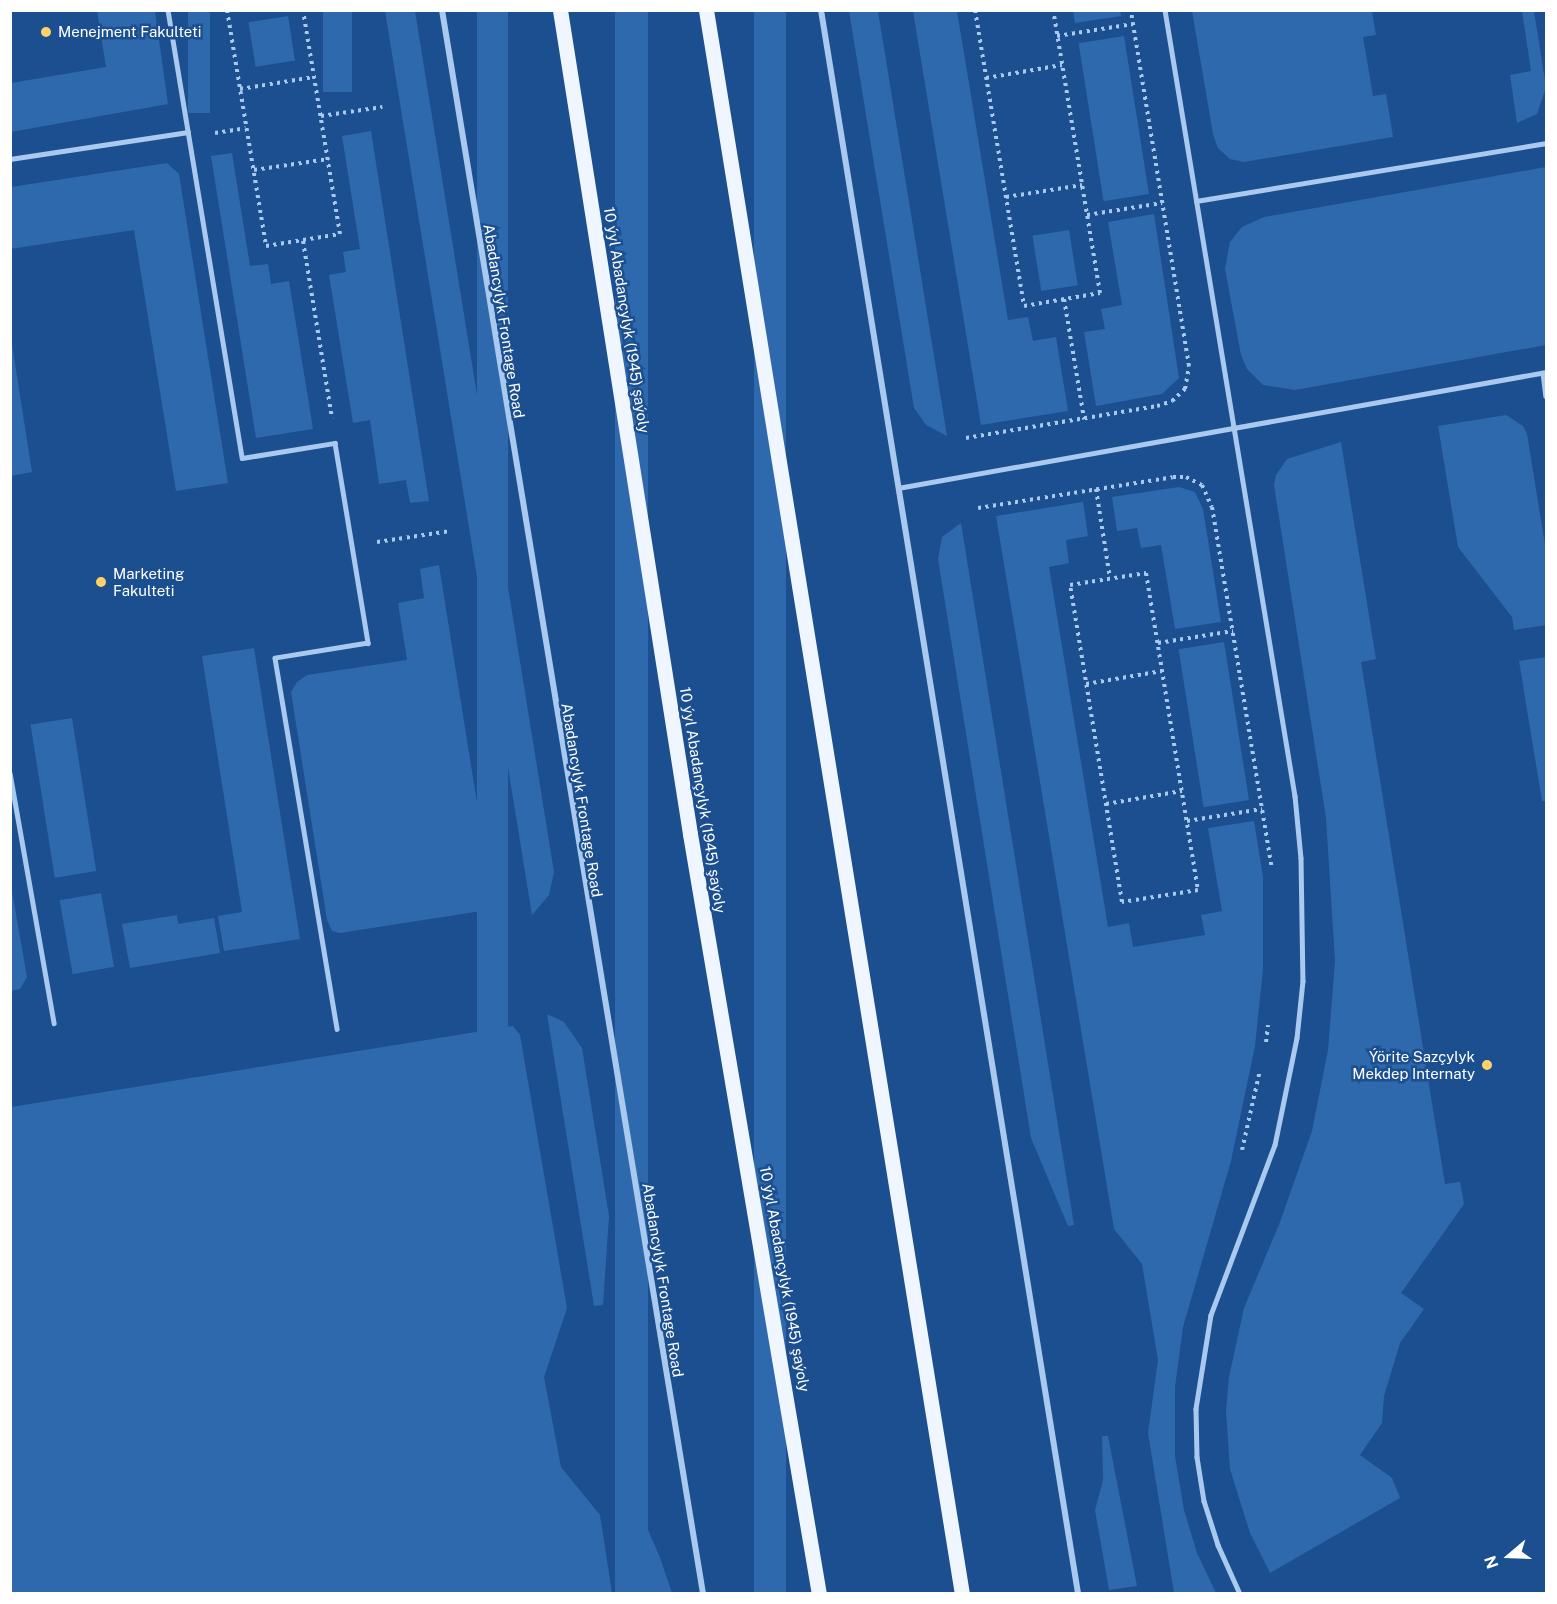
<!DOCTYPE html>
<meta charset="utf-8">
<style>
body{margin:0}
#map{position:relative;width:1557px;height:1604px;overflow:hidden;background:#1b4f8f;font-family:"Public Sans",sans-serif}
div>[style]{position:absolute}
.green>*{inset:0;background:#2e69ad;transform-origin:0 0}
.path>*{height:4px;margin-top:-2px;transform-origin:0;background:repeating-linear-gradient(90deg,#a9c9ee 0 3px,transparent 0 7.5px)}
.service>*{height:4.5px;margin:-2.25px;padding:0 2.25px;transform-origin:2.25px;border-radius:2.25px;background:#a9c9ee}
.minor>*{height:6px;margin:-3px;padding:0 3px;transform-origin:3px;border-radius:3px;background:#a9c9ee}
.primary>*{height:15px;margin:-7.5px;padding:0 7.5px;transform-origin:7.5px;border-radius:7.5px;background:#f0f6ff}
.dots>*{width:16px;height:16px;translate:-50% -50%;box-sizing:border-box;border:3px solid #1b4f8f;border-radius:50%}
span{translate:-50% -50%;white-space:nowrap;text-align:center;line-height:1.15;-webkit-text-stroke:5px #1b4f8f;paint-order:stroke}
.poi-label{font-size:15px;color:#fff}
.left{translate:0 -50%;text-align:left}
.right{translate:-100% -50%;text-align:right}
.street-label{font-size:15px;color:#fff}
.frame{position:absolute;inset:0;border:12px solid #fff;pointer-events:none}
.north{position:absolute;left:1479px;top:1526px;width:60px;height:60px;-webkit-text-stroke:4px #1b4f8f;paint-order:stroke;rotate:251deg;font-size:16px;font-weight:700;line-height:24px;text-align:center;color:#fff}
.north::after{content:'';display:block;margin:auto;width:21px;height:27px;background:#fff;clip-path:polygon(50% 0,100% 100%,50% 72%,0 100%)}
</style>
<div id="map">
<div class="green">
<i style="clip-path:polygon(97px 11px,155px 11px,168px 104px,11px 132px,11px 83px,106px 67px)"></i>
<i style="left:188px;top:11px;width:22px;height:102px"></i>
<i style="left:323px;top:11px;width:29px;height:81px"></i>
<i style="clip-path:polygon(385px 11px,415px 11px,554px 872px,549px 895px,532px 915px)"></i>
<i style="left:477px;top:11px;width:31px;height:1603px"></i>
<i style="left:615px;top:11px;width:33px;height:1603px"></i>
<i style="left:754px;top:11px;width:32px;height:1603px"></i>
<i style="clip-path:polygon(849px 11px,878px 11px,947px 436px,926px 425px,914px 408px)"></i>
<i style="clip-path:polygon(913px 11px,957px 11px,1008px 320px,1028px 317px,1033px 341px,1056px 337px,1068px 411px,981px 425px)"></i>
<i style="clip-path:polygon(1073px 11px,1120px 11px,1121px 16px,1075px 23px)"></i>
<i style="clip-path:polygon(1192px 11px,1372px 11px,1376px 35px,1363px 37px,1373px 96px,1386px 94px,1393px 137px,1244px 162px,1230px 159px,1218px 148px,1213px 134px)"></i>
<i style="clip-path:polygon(1522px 11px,1534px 11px,1546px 87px,1537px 114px,1517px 123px,1510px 75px,1531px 71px)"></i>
<i style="left:288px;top:16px;width:45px;height:40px;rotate:81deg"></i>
<i style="left:1124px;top:36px;width:160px;height:46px;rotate:81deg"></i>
<i style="clip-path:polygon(371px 131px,429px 501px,410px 503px,406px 480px,379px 484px,370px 420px,353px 423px,329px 275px,346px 272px,343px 252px,360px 249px,342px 136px)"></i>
<i style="clip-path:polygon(232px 153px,250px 266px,268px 264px,271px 284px,289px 281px,313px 429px,256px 438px,211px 156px)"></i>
<i style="clip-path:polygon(167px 163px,179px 174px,228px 483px,176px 491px,134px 230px,10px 249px,11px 187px)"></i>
<i style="clip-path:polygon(1546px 167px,1546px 345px,1295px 390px,1263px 385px,1247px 369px,1241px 355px,1225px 269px,1230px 242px,1242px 227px,1264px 217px)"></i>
<i style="clip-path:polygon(1154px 214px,1179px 378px,1162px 394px,1096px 406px,1084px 332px,1105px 329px,1101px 309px,1122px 305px,1108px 222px)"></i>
<i style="left:1069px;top:230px;width:56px;height:37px;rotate:81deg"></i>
<i style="clip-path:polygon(11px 338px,32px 472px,11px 476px,10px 476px)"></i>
<i style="clip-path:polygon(1506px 415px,1523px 426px,1527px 434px,1546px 551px,1546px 625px,1514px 630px,1512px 617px,1458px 547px,1438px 426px)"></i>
<i style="clip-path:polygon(1341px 442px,1376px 659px,1361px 662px,1445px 1184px,1460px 1182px,1464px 1204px,1401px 1293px,1424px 1309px,1400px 1343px,1384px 1396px,1382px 1423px,1360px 1455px,1392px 1478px,1400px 1498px,1270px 1573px,1250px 1533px,1230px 1469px,1226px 1411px,1229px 1377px,1244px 1308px,1280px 1222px,1312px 1131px,1328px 1050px,1335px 961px,1326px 818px,1274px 485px,1276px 475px,1287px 459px)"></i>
<i style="clip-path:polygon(1179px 487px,1195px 492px,1203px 509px,1221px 622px,1175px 629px,1161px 545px,1141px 548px,1137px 528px,1117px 531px,1112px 497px)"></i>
<i style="clip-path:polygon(1083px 502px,1088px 536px,1066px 540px,1069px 563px,1049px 567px,1108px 927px,1129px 923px,1133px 947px,1205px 935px,1201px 915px,1222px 911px,1208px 828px,1254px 821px,1263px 877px,1263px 969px,1255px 1046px,1231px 1161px,1183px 1327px,1175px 1387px,1175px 1456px,1184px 1510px,1197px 1553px,1216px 1593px,1174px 1593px,1148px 1433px,1158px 1360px,1142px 1264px,1114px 1229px,996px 516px)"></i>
<i style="clip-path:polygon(961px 523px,1074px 1225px,1068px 1226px,1031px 1138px,938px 559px,942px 537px)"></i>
<i style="clip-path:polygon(439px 565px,494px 909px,340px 933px,332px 931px,327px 920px,291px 692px,297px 682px,307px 675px,407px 660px,398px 603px,424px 598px,420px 569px)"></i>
<i style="left:1224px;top:642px;width:160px;height:46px;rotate:81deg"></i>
<i style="clip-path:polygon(254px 648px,300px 939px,224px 951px,218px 916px,242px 912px,202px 656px)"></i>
<i style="clip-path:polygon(1546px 657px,1546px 801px,1542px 801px,1519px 661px)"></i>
<i style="left:72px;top:718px;width:155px;height:42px;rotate:81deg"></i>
<i style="clip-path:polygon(10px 880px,27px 977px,20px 989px,11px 991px)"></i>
<i style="left:101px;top:893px;width:75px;height:42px;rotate:80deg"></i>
<i style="clip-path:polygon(177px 915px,178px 924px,214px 918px,220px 953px,130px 968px,122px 924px)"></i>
<i style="clip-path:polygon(547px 1014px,564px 1022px,582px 1048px,609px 1216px,603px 1305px,594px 1306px)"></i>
<i style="clip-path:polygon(513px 1026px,520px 1035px,567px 1308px,544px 1377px,561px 1467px,600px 1515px,612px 1593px,11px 1593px,11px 1107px)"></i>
<i style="clip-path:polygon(1102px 1436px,1108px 1436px,1137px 1586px,1109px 1590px,1095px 1510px,1103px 1480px)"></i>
<i style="clip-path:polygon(639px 1509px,659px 1555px,672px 1593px,646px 1593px,633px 1510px)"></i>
</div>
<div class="path">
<i style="left:227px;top:10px;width:239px;rotate:80.6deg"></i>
<i style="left:266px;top:246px;width:75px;rotate:-9.2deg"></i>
<i style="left:340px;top:234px;width:227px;rotate:-99.4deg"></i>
<i style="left:975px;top:10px;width:300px;rotate:80.6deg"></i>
<i style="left:1024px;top:306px;width:77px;rotate:-9.7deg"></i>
<i style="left:1100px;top:293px;width:287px;rotate:-99.4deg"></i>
<i style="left:1057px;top:36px;width:77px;rotate:-9deg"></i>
<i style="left:986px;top:78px;width:77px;rotate:-9.7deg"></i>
<i style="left:240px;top:89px;width:75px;rotate:-9.2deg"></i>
<i style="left:321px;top:116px;width:62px;rotate:-8.4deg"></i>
<i style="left:215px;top:133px;width:31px;rotate:-9deg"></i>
<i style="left:254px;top:170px;width:75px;rotate:-8.5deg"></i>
<i style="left:1006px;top:197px;width:77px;rotate:-9deg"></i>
<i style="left:1087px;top:215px;width:76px;rotate:-9.1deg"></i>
<i style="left:303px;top:241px;width:180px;rotate:80.7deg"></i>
<i style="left:1064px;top:299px;width:122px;rotate:80.5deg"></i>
<i style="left:966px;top:438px;width:194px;rotate:-9.5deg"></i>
<i style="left:1157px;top:406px;width:16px;rotate:-18deg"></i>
<i style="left:1172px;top:401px;width:18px;rotate:-43deg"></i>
<i style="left:1185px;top:389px;width:23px;rotate:-80deg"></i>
<i style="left:1189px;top:366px;width:361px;rotate:-99.3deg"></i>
<i style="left:1096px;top:489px;width:90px;rotate:81.1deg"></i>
<i style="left:978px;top:508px;width:197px;rotate:-9deg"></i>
<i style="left:1173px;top:477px;width:13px"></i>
<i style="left:1186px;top:477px;width:18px;rotate:27deg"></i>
<i style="left:1202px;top:485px;width:24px;rotate:66deg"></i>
<i style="left:1212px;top:507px;width:363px;rotate:80.6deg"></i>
<i style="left:377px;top:542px;width:74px;rotate:-8.6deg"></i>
<i style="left:1146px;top:573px;width:321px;rotate:80.7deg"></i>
<i style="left:1198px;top:890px;width:77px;rotate:171deg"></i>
<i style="left:1122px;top:902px;width:321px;rotate:-99.3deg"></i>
<i style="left:1070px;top:585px;width:77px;rotate:-9deg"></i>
<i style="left:1158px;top:643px;width:76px;rotate:-9.1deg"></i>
<i style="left:1086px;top:684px;width:77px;rotate:-9.7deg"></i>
<i style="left:1106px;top:804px;width:77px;rotate:-9.7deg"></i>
<i style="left:1187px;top:821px;width:76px;rotate:-9.1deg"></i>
<i style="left:1266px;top:1042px;width:17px;rotate:-83deg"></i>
<i style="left:1242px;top:1150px;width:82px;rotate:-77.3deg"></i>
</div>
<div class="service">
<i style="left:168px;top:10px;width:454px;rotate:80.6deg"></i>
<i style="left:242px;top:458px;width:94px;rotate:-9.2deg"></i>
<i style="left:335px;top:443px;width:203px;rotate:80.6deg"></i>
<i style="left:368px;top:643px;width:94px;rotate:170.8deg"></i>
<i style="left:275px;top:658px;width:376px;rotate:80.5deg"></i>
<i style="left:1165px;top:10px;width:797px;rotate:80.61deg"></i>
<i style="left:1295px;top:796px;width:62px;rotate:84.5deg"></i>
<i style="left:1301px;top:858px;width:123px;rotate:89.1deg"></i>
<i style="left:1303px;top:981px;width:57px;rotate:96deg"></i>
<i style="left:1297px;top:1038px;width:109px;rotate:101.6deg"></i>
<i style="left:1275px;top:1145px;width:182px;rotate:110.6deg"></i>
<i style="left:1211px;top:1315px;width:95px;rotate:99.1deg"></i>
<i style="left:1196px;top:1409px;width:48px;rotate:88.8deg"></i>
<i style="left:1197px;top:1457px;width:45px;rotate:81deg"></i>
<i style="left:1204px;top:1501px;width:46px;rotate:72.3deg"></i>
<i style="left:1218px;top:1545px;width:54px;rotate:65.8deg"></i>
<i style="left:10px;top:159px;width:180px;rotate:-8.6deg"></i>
<i style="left:1196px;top:201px;width:355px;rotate:-9.4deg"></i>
<i style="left:1543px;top:373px;width:23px;rotate:83deg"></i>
<i style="left:898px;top:488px;width:658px;rotate:-10.15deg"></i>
<i style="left:10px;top:773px;width:254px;rotate:80deg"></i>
</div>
<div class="minor">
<i style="left:442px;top:10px;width:1605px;rotate:80.64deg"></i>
<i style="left:821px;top:10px;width:1605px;rotate:80.78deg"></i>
</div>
<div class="primary">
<i style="left:560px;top:10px;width:834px;rotate:81.03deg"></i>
<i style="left:690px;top:834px;width:771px;rotate:80.37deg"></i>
<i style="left:706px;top:10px;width:1605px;rotate:80.82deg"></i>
</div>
<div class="dots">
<i style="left:46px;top:32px;background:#ffd166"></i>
<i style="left:101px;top:582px;background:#ffd166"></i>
<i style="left:1487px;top:1065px;background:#ffd166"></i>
</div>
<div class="poi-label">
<span class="left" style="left:58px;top:32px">Menejment Fakulteti</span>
<span class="left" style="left:113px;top:582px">Marketing<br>Fakulteti</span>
<span class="right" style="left:1475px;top:1065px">Ýörite Sazçylyk<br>Mekdep Internaty</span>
</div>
<div class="street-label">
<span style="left:627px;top:320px;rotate:81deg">10 ýyl Abadançylyk (1945) şaýoly</span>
<span style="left:504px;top:321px;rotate:81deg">Abadancylyk Frontage Road</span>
<span style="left:582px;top:800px;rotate:81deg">Abadancylyk Frontage Road</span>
<span style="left:703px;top:800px;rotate:81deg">10 ýyl Abadançylyk (1945) şaýoly</span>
<span style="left:785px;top:1279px;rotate:80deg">10 ýyl Abadançylyk (1945) şaýoly</span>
<span style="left:663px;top:1280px;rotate:81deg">Abadancylyk Frontage Road</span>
</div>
<div class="frame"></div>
<div class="north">N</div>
</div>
